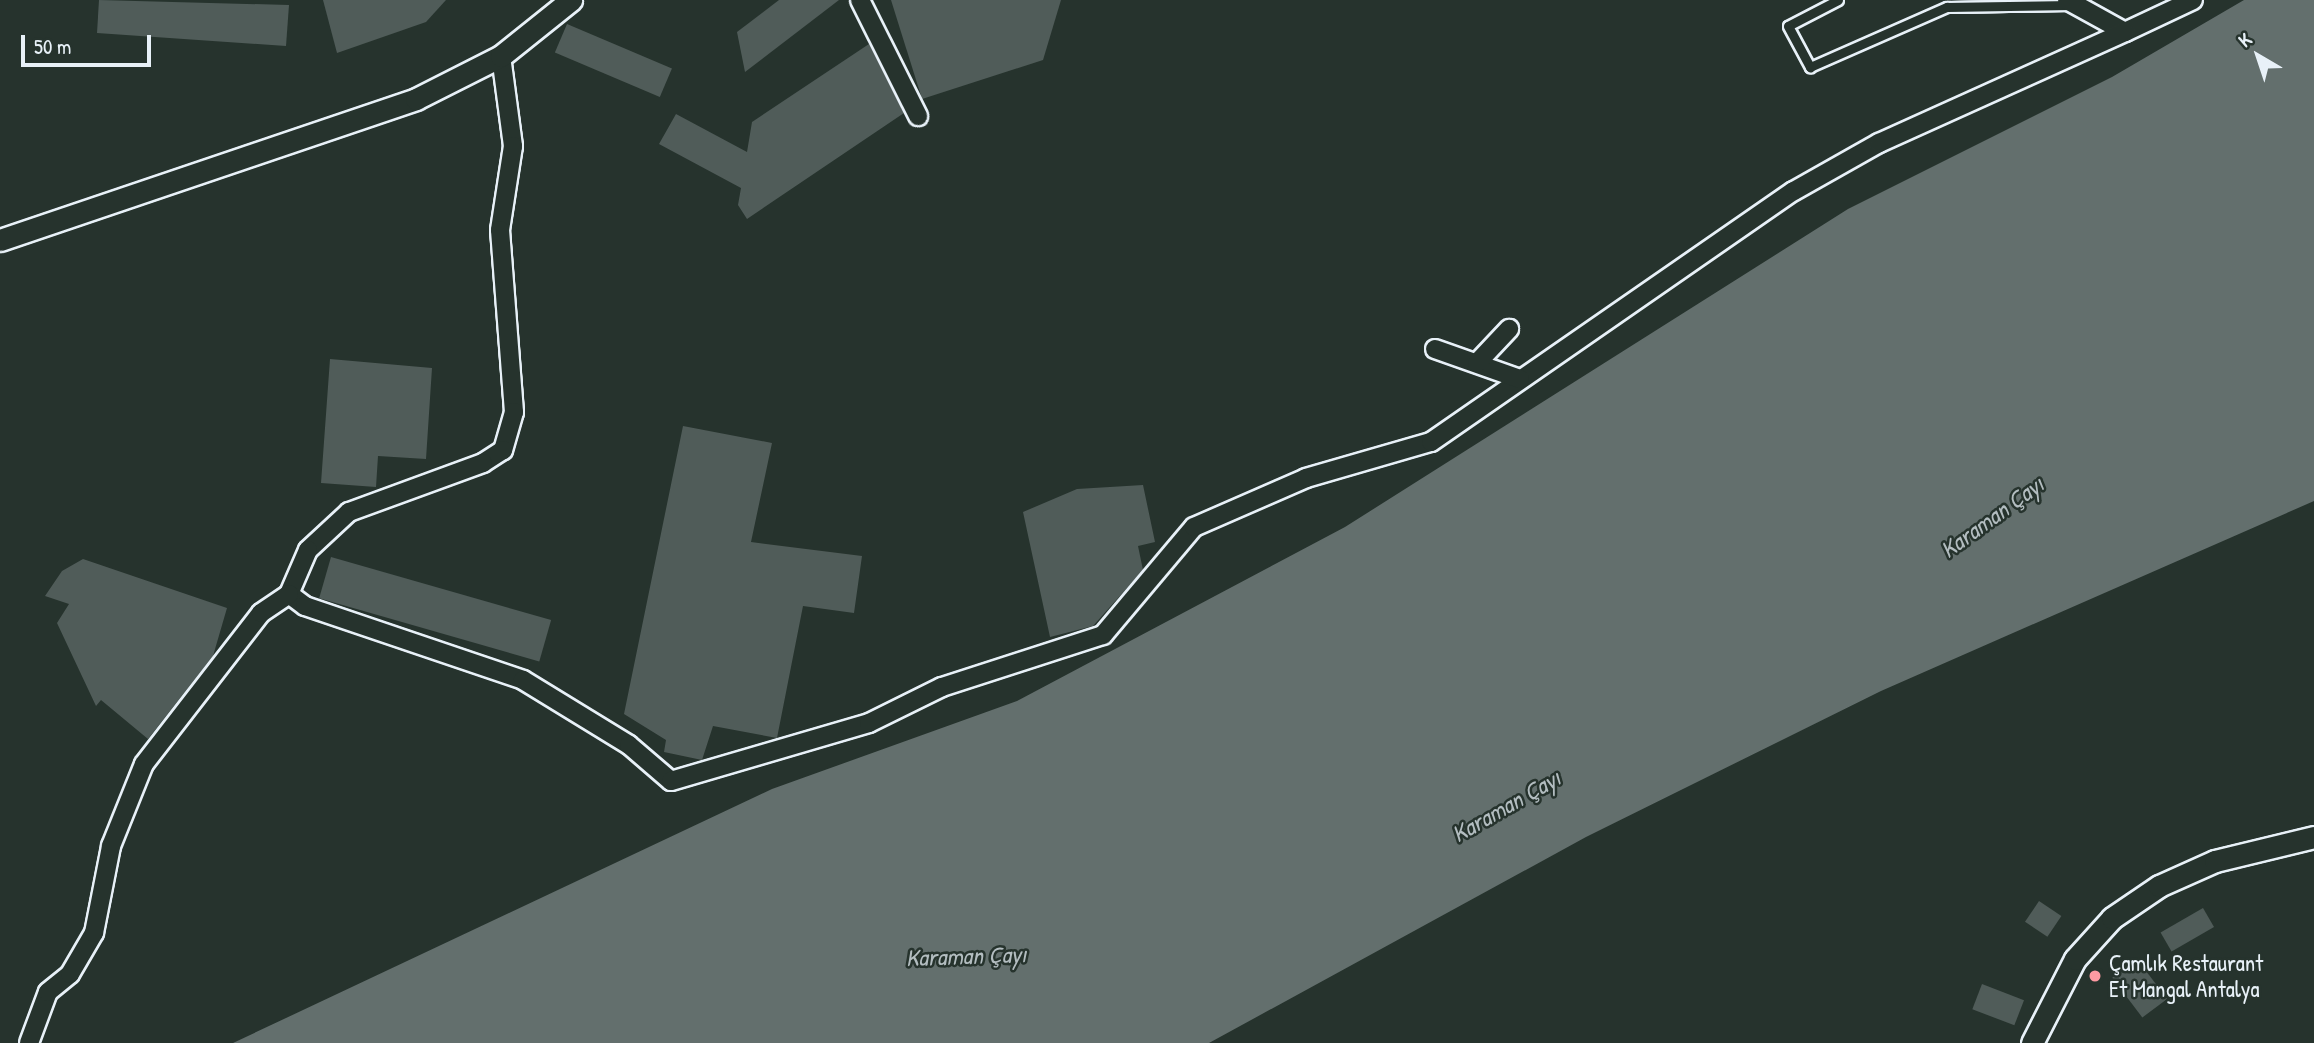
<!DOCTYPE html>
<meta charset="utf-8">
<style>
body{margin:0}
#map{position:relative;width:2314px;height:1043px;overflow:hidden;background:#26332d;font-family:"Patrick Hand",sans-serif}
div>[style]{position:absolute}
.water>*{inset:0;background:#636f6d}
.building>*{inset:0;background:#505c59;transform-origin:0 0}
.roads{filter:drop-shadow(2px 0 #e8f1f8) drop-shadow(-2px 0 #e8f1f8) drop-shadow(0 2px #e8f1f8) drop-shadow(0 -2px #e8f1f8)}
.service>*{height:9px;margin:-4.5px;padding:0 4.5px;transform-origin:4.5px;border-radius:4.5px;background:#26332d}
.minor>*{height:18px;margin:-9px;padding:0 9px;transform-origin:9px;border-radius:9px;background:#26332d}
.tertiary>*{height:21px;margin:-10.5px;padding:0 10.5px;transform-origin:10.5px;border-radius:10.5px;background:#26332d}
.dots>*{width:19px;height:19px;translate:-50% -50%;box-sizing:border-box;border:4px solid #26332d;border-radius:50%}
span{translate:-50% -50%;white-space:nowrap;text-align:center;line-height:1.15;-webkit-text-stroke:5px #26332d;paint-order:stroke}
.poi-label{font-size:23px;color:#e8f1f8}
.left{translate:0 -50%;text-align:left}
.water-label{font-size:24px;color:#b3bdc0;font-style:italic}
.north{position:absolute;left:2223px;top:21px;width:70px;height:70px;-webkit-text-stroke:5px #26332d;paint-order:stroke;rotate:321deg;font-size:19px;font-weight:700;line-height:28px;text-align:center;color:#e8f1f8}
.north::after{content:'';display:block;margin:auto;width:24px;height:32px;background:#e8f1f8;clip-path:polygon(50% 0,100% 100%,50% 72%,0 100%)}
.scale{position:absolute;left:21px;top:35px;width:130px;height:32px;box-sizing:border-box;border:4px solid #e8f1f8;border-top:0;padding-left:9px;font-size:21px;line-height:24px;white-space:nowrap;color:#e8f1f8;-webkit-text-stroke:5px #26332d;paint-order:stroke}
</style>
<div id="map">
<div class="water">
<i style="clip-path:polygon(2244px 0,2314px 0,2314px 501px,1881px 691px,1586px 837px,1209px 1043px,233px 1043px,772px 789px,1017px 701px,1345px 527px,1848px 209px,2112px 77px)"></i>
</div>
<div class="building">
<i style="clip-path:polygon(99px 0,289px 5px,286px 46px,97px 33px)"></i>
<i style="clip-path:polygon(323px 0,446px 0,426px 22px,337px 53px)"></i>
<i style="clip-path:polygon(779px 0,839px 0,745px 72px,737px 32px)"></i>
<i style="clip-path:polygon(891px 0,1061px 0,1043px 60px,922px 99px)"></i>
<i style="left:567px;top:24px;width:114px;height:31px;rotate:23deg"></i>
<i style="clip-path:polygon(869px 44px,904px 113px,747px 219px,738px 205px,741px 188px,659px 144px,676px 114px,747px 152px,752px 122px)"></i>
<i style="clip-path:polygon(330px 359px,432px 368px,426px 459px,378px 456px,376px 487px,321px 483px)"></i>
<i style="clip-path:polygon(683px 426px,772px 443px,751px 542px,862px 556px,854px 613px,803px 606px,777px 738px,713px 726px,702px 760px,664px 752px,666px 740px,624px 714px)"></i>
<i style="clip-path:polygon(1143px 485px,1155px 542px,1138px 546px,1143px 570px,1093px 626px,1050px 637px,1023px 512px,1077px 489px)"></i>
<i style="left:331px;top:557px;width:229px;height:43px;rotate:16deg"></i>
<i style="clip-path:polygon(83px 559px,227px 608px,213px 656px,148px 739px,101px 700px,96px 706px,57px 623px,69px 604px,45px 596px,62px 571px)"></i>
<i style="left:2039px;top:901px;width:27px;height:25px;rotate:34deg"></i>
<i style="left:2203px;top:908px;width:22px;height:49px;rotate:60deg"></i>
<i style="left:2137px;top:959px;width:50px;height:31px;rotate:53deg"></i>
<i style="left:1982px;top:984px;width:45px;height:27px;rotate:21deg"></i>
</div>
<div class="roads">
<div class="service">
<i style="left:1838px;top:0;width:56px;rotate:152.5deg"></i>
<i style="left:1788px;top:26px;width:47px;rotate:61.8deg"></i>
<i style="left:1810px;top:67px;width:150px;rotate:-23.7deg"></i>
<i style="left:1947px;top:7px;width:124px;rotate:-0.9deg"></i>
</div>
<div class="minor">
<i style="left:860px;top:0;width:130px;rotate:63.4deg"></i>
<i style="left:2067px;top:0;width:66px;rotate:28.9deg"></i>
<i style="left:2125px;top:32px;width:75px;rotate:-25.2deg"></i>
<i style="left:501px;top:56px;width:91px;rotate:82.4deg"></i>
<i style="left:513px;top:146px;width:85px;rotate:98.8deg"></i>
<i style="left:500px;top:230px;width:183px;rotate:85.6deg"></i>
<i style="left:514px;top:412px;width:40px;rotate:106deg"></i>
<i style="left:503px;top:450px;width:24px;rotate:147deg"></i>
<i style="left:483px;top:463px;width:143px;rotate:159.9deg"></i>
<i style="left:349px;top:512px;width:56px;rotate:137.2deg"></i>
<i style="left:308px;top:550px;width:48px;rotate:113.4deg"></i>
<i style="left:289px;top:594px;width:20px;rotate:37deg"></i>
<i style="left:305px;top:606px;width:230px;rotate:18.7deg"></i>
<i style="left:523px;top:680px;width:124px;rotate:31.5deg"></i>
<i style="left:629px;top:745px;width:55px;rotate:40.6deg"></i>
<i style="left:671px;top:781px;width:206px;rotate:-16.3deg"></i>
<i style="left:869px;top:723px;width:81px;rotate:-26.3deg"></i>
<i style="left:942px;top:687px;width:169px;rotate:-17.9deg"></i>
<i style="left:1103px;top:635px;width:141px;rotate:-49.9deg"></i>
<i style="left:1194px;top:527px;width:122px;rotate:-23.6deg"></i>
<i style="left:1306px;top:478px;width:130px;rotate:-16.1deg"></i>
<i style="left:1431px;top:442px;width:441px;rotate:-34.7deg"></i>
<i style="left:1794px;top:191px;width:98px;rotate:-29.5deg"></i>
<i style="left:1879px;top:143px;width:270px;rotate:-24.3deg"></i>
<i style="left:1435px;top:349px;width:90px;rotate:19.4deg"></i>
<i style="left:1477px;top:363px;width:47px;rotate:-46.7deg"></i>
<i style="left:29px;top:1043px;width:54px;rotate:-69.6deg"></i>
<i style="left:48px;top:992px;width:28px;rotate:-39deg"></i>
<i style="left:70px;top:974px;width:48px;rotate:-59.7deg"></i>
<i style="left:94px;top:933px;width:89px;rotate:-78.9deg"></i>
<i style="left:111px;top:846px;width:88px;rotate:-68.1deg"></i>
<i style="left:144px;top:764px;width:191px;rotate:-52.2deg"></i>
<i style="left:261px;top:613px;width:34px;rotate:-34deg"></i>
</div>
<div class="tertiary">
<i style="left:0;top:240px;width:439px;rotate:-18.7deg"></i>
<i style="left:416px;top:99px;width:95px;rotate:-26.8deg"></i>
<i style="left:501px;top:56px;width:90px;rotate:-38.7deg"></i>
<i style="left:2032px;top:1043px;width:94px;rotate:-62.9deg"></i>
<i style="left:2075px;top:959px;width:55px;rotate:-47.9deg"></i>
<i style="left:2112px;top:918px;width:57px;rotate:-34.2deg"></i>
<i style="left:2159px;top:886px;width:61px;rotate:-24.1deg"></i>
<i style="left:2215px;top:861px;width:102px;rotate:-13.6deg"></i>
</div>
</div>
<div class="dots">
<i style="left:2095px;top:976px;background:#ff9aa2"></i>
</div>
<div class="poi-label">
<span class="left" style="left:2109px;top:976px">Çamlık Restaurant<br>Et Mangal Antalya</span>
</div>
<div class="water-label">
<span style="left:1992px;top:517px;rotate:-36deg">Karaman Çayı</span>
<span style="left:1506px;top:806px;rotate:-30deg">Karaman Çayı</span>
<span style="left:966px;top:956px;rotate:-2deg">Karaman Çayı</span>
</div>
<div class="north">K</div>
<div class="scale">50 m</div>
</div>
